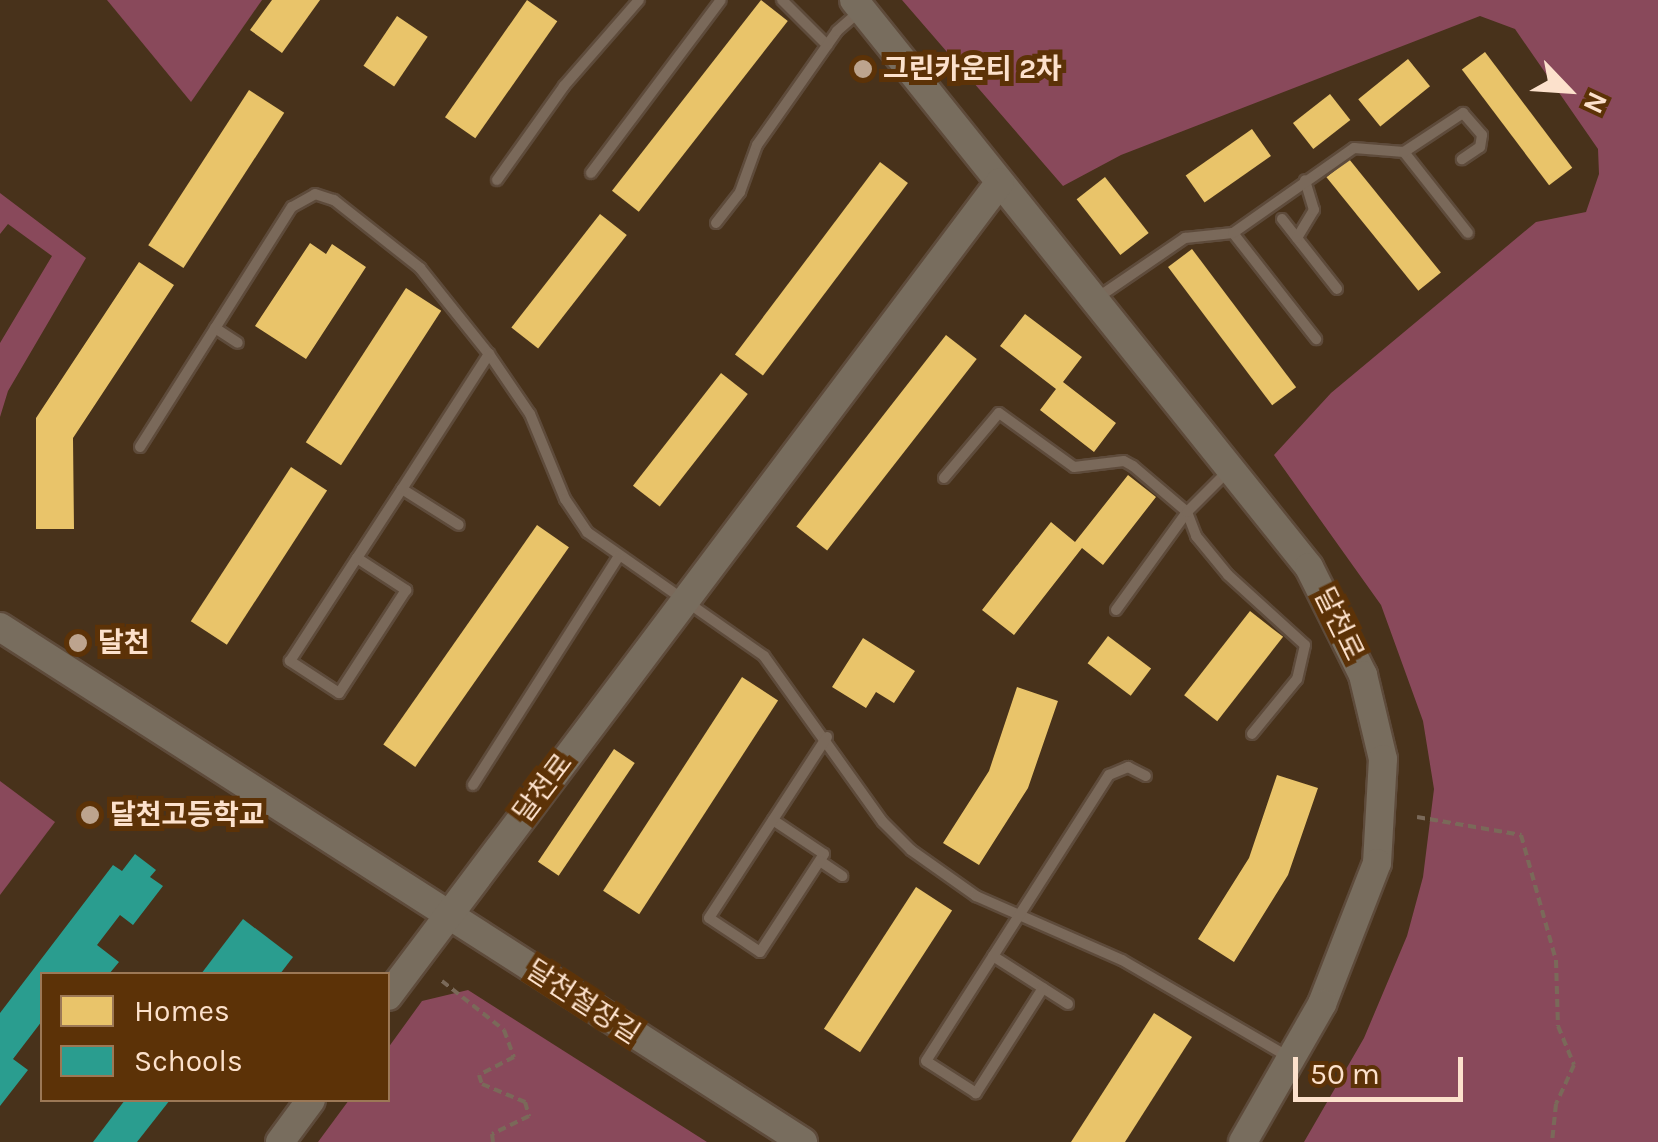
<!DOCTYPE html>
<meta charset="utf-8">
<style>
body{margin:0}
#map{position:relative;width:1658px;height:1142px;overflow:hidden;background:#48321b;font-family:Karla,"Noto Sans KR",sans-serif}
div>[style]{position:absolute}
.green>*{inset:0;background:#89495b}
.homes>*{inset:0;background:#e9c46a;transform-origin:0 0}
.schools>*{inset:0;background:#2a9d8f}
.path>*{height:4px;margin-top:-2px;transform-origin:0;background:repeating-linear-gradient(90deg,#7a6959 0 8px,transparent 0 13px)}
.roads{filter:drop-shadow(2px 0 #5e4b3b) drop-shadow(-2px 0 #5e4b3b) drop-shadow(0 2px #5e4b3b) drop-shadow(0 -2px #5e4b3b)}
.lane>*{height:10px;margin:-5px;padding:0 5px;transform-origin:5px;border-radius:5px;background:#7a695a}
.secondary>*{height:28px;margin:-14px;padding:0 14px;transform-origin:14px;border-radius:14px;background:#786d5e}
.dots>*{width:28px;height:28px;translate:-50% -50%;box-sizing:border-box;border:5px solid #5c3207;border-radius:50%}
span{translate:-50% -50%;white-space:nowrap;text-align:center;line-height:1.15;-webkit-text-stroke:10px #5c3207;paint-order:stroke}
.poi-label{font-size:28px;color:#fce1cc;font-weight:700}
.left{translate:0 -50%;text-align:left}
.street-label{font-size:28px;color:#fce1cc}
.legend{position:absolute;left:40px;top:972px;width:350px;height:130px;box-sizing:border-box;background:#5c3207;border:2px solid #9c7856;margin:0;padding:12px 18px;list-style:none;font-size:30px;color:#fce1cc}
.legend li{display:flex;align-items:center;gap:20px;height:50px}
.legend b{width:50px;border:2px solid #9c7856}
.north{position:absolute;left:1518px;top:40px;width:100px;height:100px;-webkit-text-stroke:8px #5c3207;paint-order:stroke;rotate:115deg;font-size:28px;font-weight:700;line-height:40px;text-align:center;color:#fce1cc}
.north::after{content:'';display:block;margin:auto;width:35px;height:45px;background:#fce1cc;clip-path:polygon(50% 0,100% 100%,50% 72%,0 100%)}
.scale{position:absolute;left:1293px;top:1057px;width:170px;height:45px;box-sizing:border-box;border:5px solid #fce1cc;border-top:0;padding-left:12px;font-size:30px;line-height:35px;white-space:nowrap;color:#fce1cc;-webkit-text-stroke:8px #5c3207;paint-order:stroke}
</style>
<div id="map">
<div class="green">
<i style="clip-path:polygon(107px 0,262px 0,191px 102px)"></i>
<i style="clip-path:polygon(902px 0,1658px 0,1658px 1142px,1304px 1142px,1364px 1038px,1407px 936px,1423px 877px,1434px 789px,1423px 721px,1381px 605px,1274px 455px,1331px 393px,1536px 222px,1586px 212px,1599px 174px,1598px 149px,1515px 29px,1480px 16px,1121px 155px,1063px 186px)"></i>
<i style="clip-path:polygon(0 193px,86px 258px,8px 391px,0 417px,0 343px,52px 256px,8px 224px,0 234px)"></i>
<i style="clip-path:polygon(0 781px,55px 822px,0 895px)"></i>
<i style="clip-path:polygon(468px 990px,707px 1142px,318px 1142px,349px 1100px,388px 1100px,388px 1048px,422px 1001px)"></i>
</div>
<div class="homes">
<i style="clip-path:polygon(272px 0,320px 0,282px 53px,250px 30px)"></i>
<i style="left:527px;top:0;width:37px;height:143px;rotate:35deg"></i>
<i style="left:761px;top:0;width:34px;height:242px;rotate:38deg"></i>
<i style="left:397px;top:16px;width:37px;height:60px;rotate:34deg"></i>
<i style="left:1485px;top:52px;width:145px;height:29px;rotate:53deg"></i>
<i style="left:1408px;top:59px;width:35px;height:64px;rotate:51deg"></i>
<i style="left:249px;top:90px;width:42px;height:185px;rotate:33deg"></i>
<i style="left:1330px;top:94px;width:33px;height:47px;rotate:52deg"></i>
<i style="left:1252px;top:129px;width:33px;height:81px;rotate:55deg"></i>
<i style="left:1349px;top:159px;width:146px;height:29px;rotate:51deg"></i>
<i style="left:880px;top:162px;width:35px;height:241px;rotate:37deg"></i>
<i style="left:1105px;top:177px;width:71px;height:36px;rotate:52deg"></i>
<i style="left:600px;top:214px;width:34px;height:144px;rotate:38deg"></i>
<i style="clip-path:polygon(310px 243px,326px 254px,332px 244px,366px 267px,306px 359px,255px 326px)"></i>
<i style="left:1192px;top:249px;width:173px;height:30px;rotate:53deg"></i>
<i style="clip-path:polygon(139px 262px,174px 285px,73px 438px,74px 529px,36px 529px,36px 418px)"></i>
<i style="left:406px;top:288px;width:42px;height:184px;rotate:33deg"></i>
<i style="clip-path:polygon(1025px 314px,1082px 357px,1063px 382px,1116px 423px,1094px 452px,1040px 410px,1056px 389px,1000px 346px)"></i>
<i style="left:946px;top:335px;width:39px;height:243px;rotate:38deg"></i>
<i style="left:721px;top:373px;width:34px;height:143px;rotate:38deg"></i>
<i style="left:291px;top:467px;width:43px;height:184px;rotate:33deg"></i>
<i style="clip-path:polygon(1128px 475px,1156px 497px,1103px 565px,1082px 548px,1014px 635px,982px 610px,1051px 522px,1075px 542px)"></i>
<i style="left:537px;top:525px;width:39px;height:268px;rotate:35deg"></i>
<i style="left:1250px;top:611px;width:42px;height:107px;rotate:38deg"></i>
<i style="left:1108px;top:636px;width:54px;height:34px;rotate:37deg"></i>
<i style="clip-path:polygon(863px 638px,915px 671px,894px 703px,876px 692px,866px 708px,832px 687px)"></i>
<i style="left:742px;top:677px;width:43px;height:255px;rotate:33deg"></i>
<i style="clip-path:polygon(1017px 687px,1058px 701px,1028px 788px,979px 865px,943px 843px,989px 771px)"></i>
<i style="left:614px;top:749px;width:25px;height:136px;rotate:34deg"></i>
<i style="clip-path:polygon(1277px 775px,1318px 788px,1288px 875px,1234px 962px,1198px 939px,1249px 858px)"></i>
<i style="left:916px;top:887px;width:43px;height:169px;rotate:33deg"></i>
<i style="clip-path:polygon(1154px 1013px,1192px 1037px,1125px 1142px,1071px 1142px)"></i>
</div>
<div class="schools">
<i style="clip-path:polygon(135px 854px,156px 870px,150px 877px,163px 886px,133px 925px,120px 915px,97px 945px,119px 962px,109px 974px,42px 974px,42px 1021px,13px 1059px,28px 1070px,0 1106px,0 1013px,113px 865px,122px 871px)"></i>
<i style="clip-path:polygon(243px 919px,293px 957px,280px 974px,201px 974px)"></i>
<i style="clip-path:polygon(125px 1100px,170px 1100px,137px 1142px,93px 1142px)"></i>
</div>
<div class="path">
<i style="left:1417px;top:817px;width:106px;rotate:9.8deg"></i>
<i style="left:1521px;top:835px;width:130px;rotate:74.4deg"></i>
<i style="left:1556px;top:960px;width:66px;rotate:88.3deg"></i>
<i style="left:1558px;top:1026px;width:42px;rotate:67.7deg"></i>
<i style="left:1574px;top:1065px;width:43px;rotate:114.8deg"></i>
<i style="left:1556px;top:1104px;width:38px;rotate:96deg"></i>
<i style="left:442px;top:981px;width:79px;rotate:38.3deg"></i>
<i style="left:504px;top:1030px;width:29px;rotate:70deg"></i>
<i style="left:514px;top:1057px;width:39px;rotate:153deg"></i>
<i style="left:479px;top:1075px;width:9px;rotate:72deg"></i>
<i style="left:482px;top:1084px;width:47px;rotate:22.7deg"></i>
<i style="left:525px;top:1102px;width:15px;rotate:74deg"></i>
<i style="left:529px;top:1116px;width:41px;rotate:154.1deg"></i>
<i style="left:492px;top:1134px;width:8px;rotate:83deg"></i>
</div>
<div class="roads">
<div class="lane">
<i style="left:782px;top:0;width:64px;rotate:45deg"></i>
<i style="left:1404px;top:152px;width:103px;rotate:51.7deg"></i>
<i style="left:591px;top:173px;width:216px;rotate:-53.1deg"></i>
<i style="left:497px;top:180px;width:115px;rotate:-54.5deg"></i>
<i style="left:564px;top:86px;width:114px;rotate:-48.9deg"></i>
<i style="left:1282px;top:219px;width:89px;rotate:51.8deg"></i>
<i style="left:716px;top:223px;width:39px;rotate:-52deg"></i>
<i style="left:740px;top:192px;width:50px;rotate:-70.1deg"></i>
<i style="left:757px;top:145px;width:139px;rotate:-54.9deg"></i>
<i style="left:837px;top:31px;width:30px;rotate:-41deg"></i>
<i style="left:1233px;top:233px;width:135px;rotate:51.9deg"></i>
<i style="left:1297px;top:238px;width:33px;rotate:-59deg"></i>
<i style="left:1314px;top:210px;width:31px;rotate:-107deg"></i>
<i style="left:1097px;top:298px;width:107px;rotate:-34.3deg"></i>
<i style="left:1185px;top:238px;width:48px;rotate:-5.9deg"></i>
<i style="left:1233px;top:233px;width:148px;rotate:-35.1deg"></i>
<i style="left:1354px;top:148px;width:50px;rotate:4.6deg"></i>
<i style="left:1404px;top:152px;width:71px;rotate:-33.5deg"></i>
<i style="left:1463px;top:113px;width:29px;rotate:49deg"></i>
<i style="left:1482px;top:135px;width:12px;rotate:99deg"></i>
<i style="left:1480px;top:147px;width:22px;rotate:146deg"></i>
<i style="left:215px;top:328px;width:27px;rotate:33deg"></i>
<i style="left:140px;top:447px;width:284px;rotate:-57.7deg"></i>
<i style="left:292px;top:207px;width:26px;rotate:-29deg"></i>
<i style="left:315px;top:194px;width:20px;rotate:18deg"></i>
<i style="left:334px;top:200px;width:110px;rotate:38.3deg"></i>
<i style="left:420px;top:268px;width:110px;rotate:51.3deg"></i>
<i style="left:489px;top:354px;width:73px;rotate:55.7deg"></i>
<i style="left:530px;top:414px;width:92px;rotate:67.6deg"></i>
<i style="left:565px;top:499px;width:40px;rotate:56deg"></i>
<i style="left:587px;top:532px;width:216px;rotate:35deg"></i>
<i style="left:764px;top:656px;width:204px;rotate:54.4deg"></i>
<i style="left:883px;top:822px;width:40px;rotate:45deg"></i>
<i style="left:911px;top:850px;width:80px;rotate:35.3deg"></i>
<i style="left:976px;top:896px;width:159px;rotate:23.7deg"></i>
<i style="left:1122px;top:960px;width:191px;rotate:30.2deg"></i>
<i style="left:944px;top:478px;width:85px;rotate:-49.8deg"></i>
<i style="left:999px;top:413px;width:92px;rotate:35.8deg"></i>
<i style="left:1074px;top:467px;width:50px;rotate:-6.8deg"></i>
<i style="left:1124px;top:461px;width:10px;rotate:29deg"></i>
<i style="left:1133px;top:466px;width:71px;rotate:40.4deg"></i>
<i style="left:1187px;top:512px;width:26px;rotate:69deg"></i>
<i style="left:1196px;top:536px;width:50px;rotate:50.6deg"></i>
<i style="left:1228px;top:575px;width:104px;rotate:42.3deg"></i>
<i style="left:1305px;top:645px;width:35px;rotate:103deg"></i>
<i style="left:1297px;top:679px;width:71px;rotate:129.3deg"></i>
<i style="left:402px;top:489px;width:67px;rotate:32.3deg"></i>
<i style="left:357px;top:558px;width:59px;rotate:33.1deg"></i>
<i style="left:406px;top:590px;width:123px;rotate:123deg"></i>
<i style="left:339px;top:693px;width:59px;rotate:-146.9deg"></i>
<i style="left:290px;top:661px;width:123px;rotate:-57deg"></i>
<i style="left:357px;top:558px;width:82px;rotate:-56.9deg"></i>
<i style="left:402px;top:489px;width:161px;rotate:-57.2deg"></i>
<i style="left:1116px;top:610px;width:121px;rotate:-54.1deg"></i>
<i style="left:1187px;top:512px;width:58px;rotate:-45deg"></i>
<i style="left:473px;top:785px;width:270px;rotate:-57.5deg"></i>
<i style="left:773px;top:820px;width:61px;rotate:33.7deg"></i>
<i style="left:824px;top:854px;width:117px;rotate:123.1deg"></i>
<i style="left:760px;top:952px;width:61px;rotate:-146.3deg"></i>
<i style="left:709px;top:918px;width:216px;rotate:-56.9deg"></i>
<i style="left:820px;top:861px;width:27px;rotate:34deg"></i>
<i style="left:993px;top:956px;width:89px;rotate:32.6deg"></i>
<i style="left:1043px;top:988px;width:125px;rotate:122.5deg"></i>
<i style="left:976px;top:1093px;width:59px;rotate:-147.4deg"></i>
<i style="left:926px;top:1061px;width:340px;rotate:-57.4deg"></i>
<i style="left:1109px;top:775px;width:21px;rotate:-23deg"></i>
<i style="left:1128px;top:767px;width:20px;rotate:27deg"></i>
</div>
<div class="secondary">
<i style="left:854px;top:0;width:727px;rotate:51.25deg"></i>
<i style="left:1309px;top:567px;width:121px;rotate:63.4deg"></i>
<i style="left:1363px;top:675px;width:86px;rotate:76.6deg"></i>
<i style="left:1383px;top:759px;width:104px;rotate:93.3deg"></i>
<i style="left:1377px;top:863px;width:151px;rotate:111.3deg"></i>
<i style="left:1322px;top:1004px;width:159px;rotate:119.8deg"></i>
<i style="left:0;top:627px;width:954px;rotate:32.67deg"></i>
<i style="left:388px;top:996px;width:1018px;rotate:-53.06deg"></i>
<i style="left:280px;top:1142px;width:52px;rotate:-53.6deg"></i>
</div>
</div>
<div class="dots">
<i style="left:863px;top:69px;background:#bda48e"></i>
<i style="left:78px;top:643px;background:#bda48e"></i>
<i style="left:90px;top:815px;background:#bda48e"></i>
</div>
<div class="poi-label">
<span class="left" style="left:883px;top:69px">그린카운티 2차</span>
<span class="left" style="left:98px;top:643px">달천</span>
<span class="left" style="left:110px;top:815px">달천고등학교</span>
</div>
<div class="street-label">
<span style="left:1339px;top:624px;rotate:64deg">달천로</span>
<span style="left:543px;top:788px;rotate:-53deg">달천로</span>
<span style="left:583px;top:1002px;rotate:33deg">달천철장길</span>
</div>
<ul class="legend">
<li><b style="height:28px;background:#e9c46a"></b>Homes</li>
<li><b style="height:28px;background:#2a9d8f"></b>Schools</li>
</ul>
<div class="north">N</div>
<div class="scale">50 m</div>
</div>
